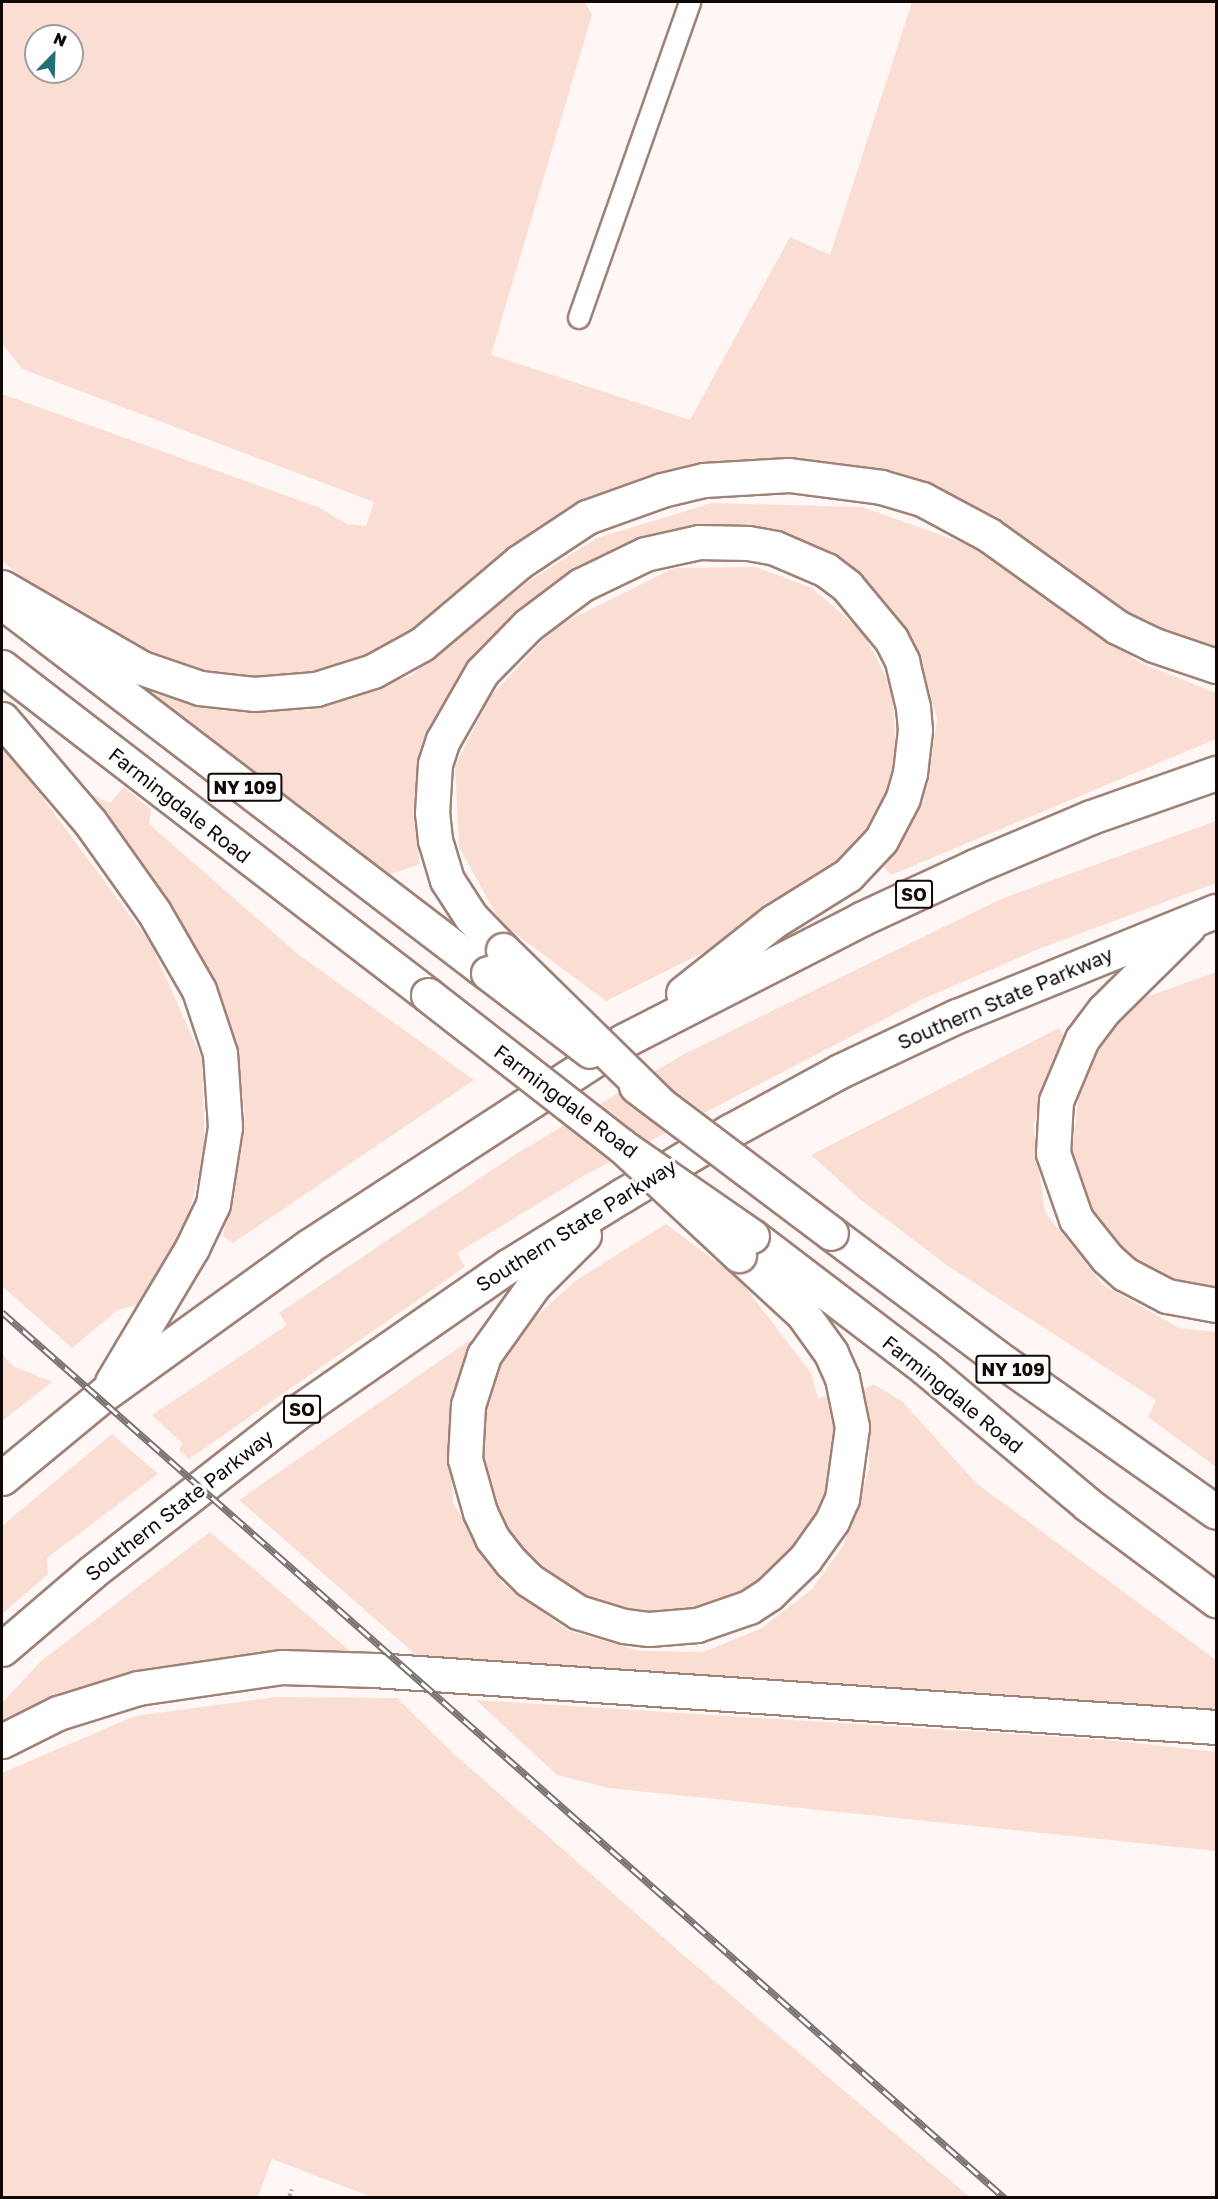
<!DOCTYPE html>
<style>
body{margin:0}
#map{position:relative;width:1218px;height:2199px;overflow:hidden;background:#fef7f5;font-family:"Golos Text",sans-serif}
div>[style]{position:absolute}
.green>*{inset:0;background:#fbded3}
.path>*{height:4px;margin-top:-2px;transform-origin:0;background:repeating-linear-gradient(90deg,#b2aba9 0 4.5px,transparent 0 7.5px)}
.roads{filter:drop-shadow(2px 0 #9e8278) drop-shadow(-2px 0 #9e8278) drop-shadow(0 2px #9e8278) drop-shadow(0 -2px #9e8278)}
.lane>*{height:20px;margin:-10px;padding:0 10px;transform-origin:10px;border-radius:10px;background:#fff}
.primary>*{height:33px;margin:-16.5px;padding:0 16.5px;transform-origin:16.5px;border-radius:16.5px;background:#fff}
.highway>*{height:33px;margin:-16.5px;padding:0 16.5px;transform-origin:16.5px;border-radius:16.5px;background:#fff}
.rail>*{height:7px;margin-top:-3.5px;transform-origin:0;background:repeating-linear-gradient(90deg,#fff 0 14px,#7b7371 0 28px);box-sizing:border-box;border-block:2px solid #7b7371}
.bridges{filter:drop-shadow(2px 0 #9e8278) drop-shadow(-2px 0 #9e8278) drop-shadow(0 2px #9e8278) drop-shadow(0 -2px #9e8278)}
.primary-bridge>*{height:33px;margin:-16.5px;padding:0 16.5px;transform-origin:16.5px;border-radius:16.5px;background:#fff}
.highway-bridge>*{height:33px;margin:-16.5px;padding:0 16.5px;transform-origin:16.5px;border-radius:16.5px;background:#fff}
span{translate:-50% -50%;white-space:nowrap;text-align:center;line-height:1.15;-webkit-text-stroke:6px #fff;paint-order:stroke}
.shield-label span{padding:2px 4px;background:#fff;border:2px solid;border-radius:4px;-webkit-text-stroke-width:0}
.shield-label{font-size:18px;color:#120906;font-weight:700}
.street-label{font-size:20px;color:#120906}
.frame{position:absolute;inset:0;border:3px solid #120906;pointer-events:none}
.north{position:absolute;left:24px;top:24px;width:60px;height:60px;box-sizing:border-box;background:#fff;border:2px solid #a09d9b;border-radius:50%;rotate:23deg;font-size:16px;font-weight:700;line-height:24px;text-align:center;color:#120906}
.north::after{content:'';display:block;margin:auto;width:21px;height:27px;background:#246f75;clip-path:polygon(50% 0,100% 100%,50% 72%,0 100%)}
</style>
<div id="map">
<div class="green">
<i style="clip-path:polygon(evenodd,2px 2px,585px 2px,592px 15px,491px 355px,690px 420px,790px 237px,830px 255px,912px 2px,1216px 2px,1216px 653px,1173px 639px,1048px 566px,790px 459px,586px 504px,498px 558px,437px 616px,355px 670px,266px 681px,182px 673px,95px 637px,2px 561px,2px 394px,318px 507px,347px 524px,366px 526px,374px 502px,22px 369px,2px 343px,2px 2px,36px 36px,72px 36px,72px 72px,36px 72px,36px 36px)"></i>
<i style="clip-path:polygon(712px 503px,862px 507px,969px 545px,1139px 662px,1216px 693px,1216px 739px,891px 875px,882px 865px,928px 784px,937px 718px,920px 661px,866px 583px,790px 539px,696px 529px,466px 668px,446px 700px,421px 752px,413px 815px,420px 864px,388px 875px,262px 784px,147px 692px,223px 711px,311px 710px,412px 675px,507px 595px,597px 538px)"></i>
<i style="clip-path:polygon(756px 567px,812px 588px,862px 631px,892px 688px,897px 769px,877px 824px,804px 902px,606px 1001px,501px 923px,459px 847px,455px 766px,490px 697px,555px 627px,674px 568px)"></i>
<i style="clip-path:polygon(2px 743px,151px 944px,202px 1059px,205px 1152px,183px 1235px,143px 1303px,118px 1310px,72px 1348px,2px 1286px)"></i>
<i style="clip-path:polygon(124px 787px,151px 810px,149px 824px,299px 955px,474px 1080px,233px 1243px,223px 1236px,245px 1117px,236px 1040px,199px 952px,136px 856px,84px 791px,110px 803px)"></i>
<i style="clip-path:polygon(1216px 821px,1216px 883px,1041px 948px,923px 999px,585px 1175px,457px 1253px,465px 1267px,189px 1459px,179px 1450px,183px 1444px,152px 1415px,287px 1325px,279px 1313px,516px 1154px,684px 1054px,1001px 899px)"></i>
<i style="clip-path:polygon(1216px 972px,1216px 1297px,1161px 1282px,1101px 1233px,1071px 1160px,1080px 1086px,1107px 1035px,1144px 998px)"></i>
<i style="clip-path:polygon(1059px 1028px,1068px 1042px,1033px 1125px,1045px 1212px,1102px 1284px,1179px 1328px,1216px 1332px,1216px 1467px,1148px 1417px,1156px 1400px,948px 1266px,861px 1200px,811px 1155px)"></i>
<i style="clip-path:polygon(666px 1224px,739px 1279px,811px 1373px,818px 1398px,828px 1395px,837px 1441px,821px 1509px,783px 1563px,735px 1598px,674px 1617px,613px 1610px,558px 1587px,523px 1554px,501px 1516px,477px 1459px,482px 1407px,509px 1341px,575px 1281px)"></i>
<i style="clip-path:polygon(470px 1340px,475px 1344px,450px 1418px,453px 1503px,504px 1585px,569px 1631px,640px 1651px,704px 1652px,762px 1628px,812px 1589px,843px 1546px,869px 1469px,869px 1420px,863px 1390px,873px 1384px,902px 1401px,976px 1483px,1216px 1660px,1216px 1713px,422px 1660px,239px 1500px)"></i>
<i style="clip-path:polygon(2px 1354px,13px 1366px,52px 1382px,2px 1421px)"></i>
<i style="clip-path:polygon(112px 1434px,158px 1474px,47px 1558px,48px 1574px,2px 1614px,2px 1526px)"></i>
<i style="clip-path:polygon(210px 1532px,362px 1661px,2px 1728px,2px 1703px,41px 1661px)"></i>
<i style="clip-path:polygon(276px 1697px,397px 1698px,454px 1754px,681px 1953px,970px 2197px,372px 2197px,272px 2159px,258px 2197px,2px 2197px,2px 1773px,135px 1716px)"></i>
<i style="clip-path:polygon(476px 1700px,1108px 1740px,1216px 1752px,1216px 1851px,609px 1788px,557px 1775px)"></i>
</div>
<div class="path">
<i style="left:289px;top:2198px;width:9px;rotate:-72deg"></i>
</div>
<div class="roads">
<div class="lane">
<i style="left:579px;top:318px;width:335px;rotate:-70.6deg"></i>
</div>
<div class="primary">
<i style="left:2px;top:602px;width:611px;rotate:37.36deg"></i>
<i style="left:2px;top:667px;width:538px;rotate:37.59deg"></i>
<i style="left:831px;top:1233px;width:217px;rotate:36.8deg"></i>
<i style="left:1005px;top:1363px;width:258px;rotate:35.2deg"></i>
<i style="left:752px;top:1236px;width:216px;rotate:37.3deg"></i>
<i style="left:924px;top:1367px;width:213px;rotate:40deg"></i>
<i style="left:1087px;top:1504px;width:161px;rotate:36.7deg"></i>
</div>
<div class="highway">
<i style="left:2px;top:587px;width:162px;rotate:30.1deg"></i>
<i style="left:142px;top:668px;width:61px;rotate:19deg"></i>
<i style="left:200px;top:688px;width:54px;rotate:6.3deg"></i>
<i style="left:254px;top:694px;width:62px;rotate:-4.6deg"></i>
<i style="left:316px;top:689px;width:60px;rotate:-17.5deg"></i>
<i style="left:373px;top:671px;width:56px;rotate:-28.9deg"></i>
<i style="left:422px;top:644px;width:127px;rotate:-40.2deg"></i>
<i style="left:519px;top:562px;width:82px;rotate:-33.5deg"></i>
<i style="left:587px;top:517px;width:80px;rotate:-19.8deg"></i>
<i style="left:662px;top:490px;width:43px;rotate:-13.4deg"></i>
<i style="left:704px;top:480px;width:85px;rotate:-3.4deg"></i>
<i style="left:789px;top:475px;width:93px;rotate:7.4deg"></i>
<i style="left:881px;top:487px;width:43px;rotate:16.3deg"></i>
<i style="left:922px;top:499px;width:76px;rotate:28.2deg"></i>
<i style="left:989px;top:535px;width:158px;rotate:35.7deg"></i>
<i style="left:1117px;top:627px;width:41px;rotate:25.9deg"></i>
<i style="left:1154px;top:645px;width:65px;rotate:18.7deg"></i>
<i style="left:2px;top:719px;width:135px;rotate:49.5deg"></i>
<i style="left:90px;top:822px;width:110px;rotate:54.6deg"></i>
<i style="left:154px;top:912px;width:90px;rotate:60deg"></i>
<i style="left:199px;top:990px;width:66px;rotate:71.6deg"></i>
<i style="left:220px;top:1053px;width:74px;rotate:86.1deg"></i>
<i style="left:225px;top:1127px;width:78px;rotate:98.9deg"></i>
<i style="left:213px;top:1204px;width:49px;rotate:115.5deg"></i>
<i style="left:192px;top:1248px;width:156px;rotate:120.8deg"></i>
<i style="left:1188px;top:927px;width:118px;rotate:135.3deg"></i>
<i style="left:1104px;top:1010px;width:36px;rotate:127deg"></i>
<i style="left:1082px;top:1039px;width:67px;rotate:112.8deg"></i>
<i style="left:1056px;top:1101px;width:52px;rotate:93.3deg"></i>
<i style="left:1053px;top:1153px;width:70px;rotate:70.8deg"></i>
<i style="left:1076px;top:1219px;width:50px;rotate:51.5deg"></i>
<i style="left:1107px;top:1258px;width:24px;rotate:42deg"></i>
<i style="left:1125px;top:1274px;width:47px;rotate:27.6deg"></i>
<i style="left:1167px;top:1296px;width:50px;rotate:10.4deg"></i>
<i style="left:503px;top:950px;width:46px;rotate:-134.1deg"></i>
<i style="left:471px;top:917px;width:44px;rotate:-123deg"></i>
<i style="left:447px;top:880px;width:42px;rotate:-106.7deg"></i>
<i style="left:435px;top:840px;width:27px;rotate:-96deg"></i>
<i style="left:432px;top:813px;width:49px;rotate:-86.5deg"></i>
<i style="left:435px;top:764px;width:25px;rotate:-72deg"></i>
<i style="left:443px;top:740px;width:78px;rotate:-60.2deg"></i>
<i style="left:482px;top:672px;width:66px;rotate:-45.6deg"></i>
<i style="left:528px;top:625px;width:66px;rotate:-37deg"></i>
<i style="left:581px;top:585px;width:71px;rotate:-25.8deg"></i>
<i style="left:645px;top:554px;width:55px;rotate:-12.5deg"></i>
<i style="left:699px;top:542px;width:49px;rotate:1.2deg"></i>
<i style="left:748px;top:543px;width:27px;rotate:10deg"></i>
<i style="left:775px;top:548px;width:56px;rotate:23.3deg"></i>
<i style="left:826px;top:570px;width:26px;rotate:37deg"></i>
<i style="left:847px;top:586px;width:69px;rotate:50.3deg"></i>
<i style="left:891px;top:639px;width:25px;rotate:63deg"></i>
<i style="left:902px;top:661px;width:47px;rotate:76.6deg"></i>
<i style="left:913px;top:707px;width:23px;rotate:85deg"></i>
<i style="left:915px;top:730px;width:43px;rotate:96.6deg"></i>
<i style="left:910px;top:773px;width:26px;rotate:106deg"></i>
<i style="left:903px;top:798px;width:47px;rotate:117.6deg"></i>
<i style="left:881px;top:840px;width:48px;rotate:133.3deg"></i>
<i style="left:848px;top:875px;width:87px;rotate:148.1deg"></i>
<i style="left:774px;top:921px;width:116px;rotate:141.6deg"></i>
<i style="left:584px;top:1235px;width:71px;rotate:135deg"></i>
<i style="left:534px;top:1285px;width:86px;rotate:125.5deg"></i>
<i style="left:484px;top:1355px;width:52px;rotate:107.7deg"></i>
<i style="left:468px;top:1405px;width:54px;rotate:93.2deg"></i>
<i style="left:465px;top:1459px;width:55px;rotate:74.2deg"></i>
<i style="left:480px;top:1512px;width:29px;rotate:65deg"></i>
<i style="left:492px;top:1538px;width:31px;rotate:52deg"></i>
<i style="left:511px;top:1562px;width:25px;rotate:45deg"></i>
<i style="left:529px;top:1580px;width:59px;rotate:33.1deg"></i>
<i style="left:578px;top:1612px;width:48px;rotate:16.9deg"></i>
<i style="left:624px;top:1626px;width:25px;rotate:7deg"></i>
<i style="left:649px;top:1629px;width:48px;rotate:-4.8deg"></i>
<i style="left:697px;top:1625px;width:55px;rotate:-19.1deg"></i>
<i style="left:749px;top:1607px;width:24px;rotate:-33deg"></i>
<i style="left:769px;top:1594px;width:50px;rotate:-44.2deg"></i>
<i style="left:805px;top:1559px;width:47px;rotate:-54.6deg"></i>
<i style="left:832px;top:1521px;width:24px;rotate:-66deg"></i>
<i style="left:842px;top:1499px;width:73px;rotate:-82.1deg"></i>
<i style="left:852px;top:1427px;width:50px;rotate:-101.5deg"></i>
<i style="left:842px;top:1378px;width:27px;rotate:-114deg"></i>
<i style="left:831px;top:1353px;width:48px;rotate:-125.7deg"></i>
<i style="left:803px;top:1314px;width:87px;rotate:-137.3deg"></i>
<i style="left:2px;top:1478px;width:132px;rotate:-39.5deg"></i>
<i style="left:104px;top:1394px;width:253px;rotate:-35.8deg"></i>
<i style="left:309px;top:1246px;width:375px;rotate:-33.1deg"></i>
<i style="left:623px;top:1041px;width:267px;rotate:-27.1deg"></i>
<i style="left:861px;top:919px;width:126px;rotate:-24.9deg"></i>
<i style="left:975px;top:866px;width:126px;rotate:-22.9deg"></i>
<i style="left:1091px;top:817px;width:133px;rotate:-19.4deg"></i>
<i style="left:2px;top:1649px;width:118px;rotate:-40.5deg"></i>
<i style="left:92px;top:1572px;width:257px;rotate:-37.9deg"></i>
<i style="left:295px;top:1414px;width:259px;rotate:-34.8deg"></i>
<i style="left:508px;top:1266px;width:135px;rotate:-31.7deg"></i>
<i style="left:623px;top:1195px;width:125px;rotate:-30.9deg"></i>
<i style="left:730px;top:1131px;width:125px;rotate:-28.6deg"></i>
<i style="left:840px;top:1071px;width:129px;rotate:-25.2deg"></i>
<i style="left:957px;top:1016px;width:279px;rotate:-22.1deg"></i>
<i style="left:2px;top:1741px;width:63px;rotate:-26.6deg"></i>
<i style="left:58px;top:1713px;width:84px;rotate:-17.4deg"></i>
<i style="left:138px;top:1688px;width:146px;rotate:-8.3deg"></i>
<i style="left:282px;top:1667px;width:92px;rotate:1.9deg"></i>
<i style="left:374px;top:1670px;width:844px;rotate:3.87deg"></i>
</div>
</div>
<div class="rail">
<i style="left:2px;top:1312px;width:1338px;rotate:41.46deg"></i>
</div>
<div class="bridges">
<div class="primary-bridge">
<i style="left:488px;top:973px;width:128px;rotate:37.4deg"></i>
<i style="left:428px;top:995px;width:246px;rotate:37.9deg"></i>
<i style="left:622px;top:1146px;width:158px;rotate:34.7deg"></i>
<i style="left:636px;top:1086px;width:244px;rotate:37deg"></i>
</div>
<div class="highway-bridge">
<i style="left:503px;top:950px;width:219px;rotate:44.4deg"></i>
<i style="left:622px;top:1146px;width:160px;rotate:43deg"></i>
</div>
</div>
<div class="shield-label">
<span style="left:245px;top:787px">NY 109</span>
<span style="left:914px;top:894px">SO</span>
<span style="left:1013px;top:1369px">NY 109</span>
<span style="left:302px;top:1409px">SO</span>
</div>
<div class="street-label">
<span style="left:180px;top:805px;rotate:38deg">Farmingdale Road</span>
<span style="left:1005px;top:998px;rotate:-23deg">Southern State Parkway</span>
<span style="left:566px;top:1101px;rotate:37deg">Farmingdale Road</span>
<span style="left:576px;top:1225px;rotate:-32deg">Southern State Parkway</span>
<span style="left:953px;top:1394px;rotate:39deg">Farmingdale Road</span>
<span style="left:179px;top:1505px;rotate:-38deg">Southern State Parkway</span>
</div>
<div class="frame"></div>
<div class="north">N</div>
</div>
